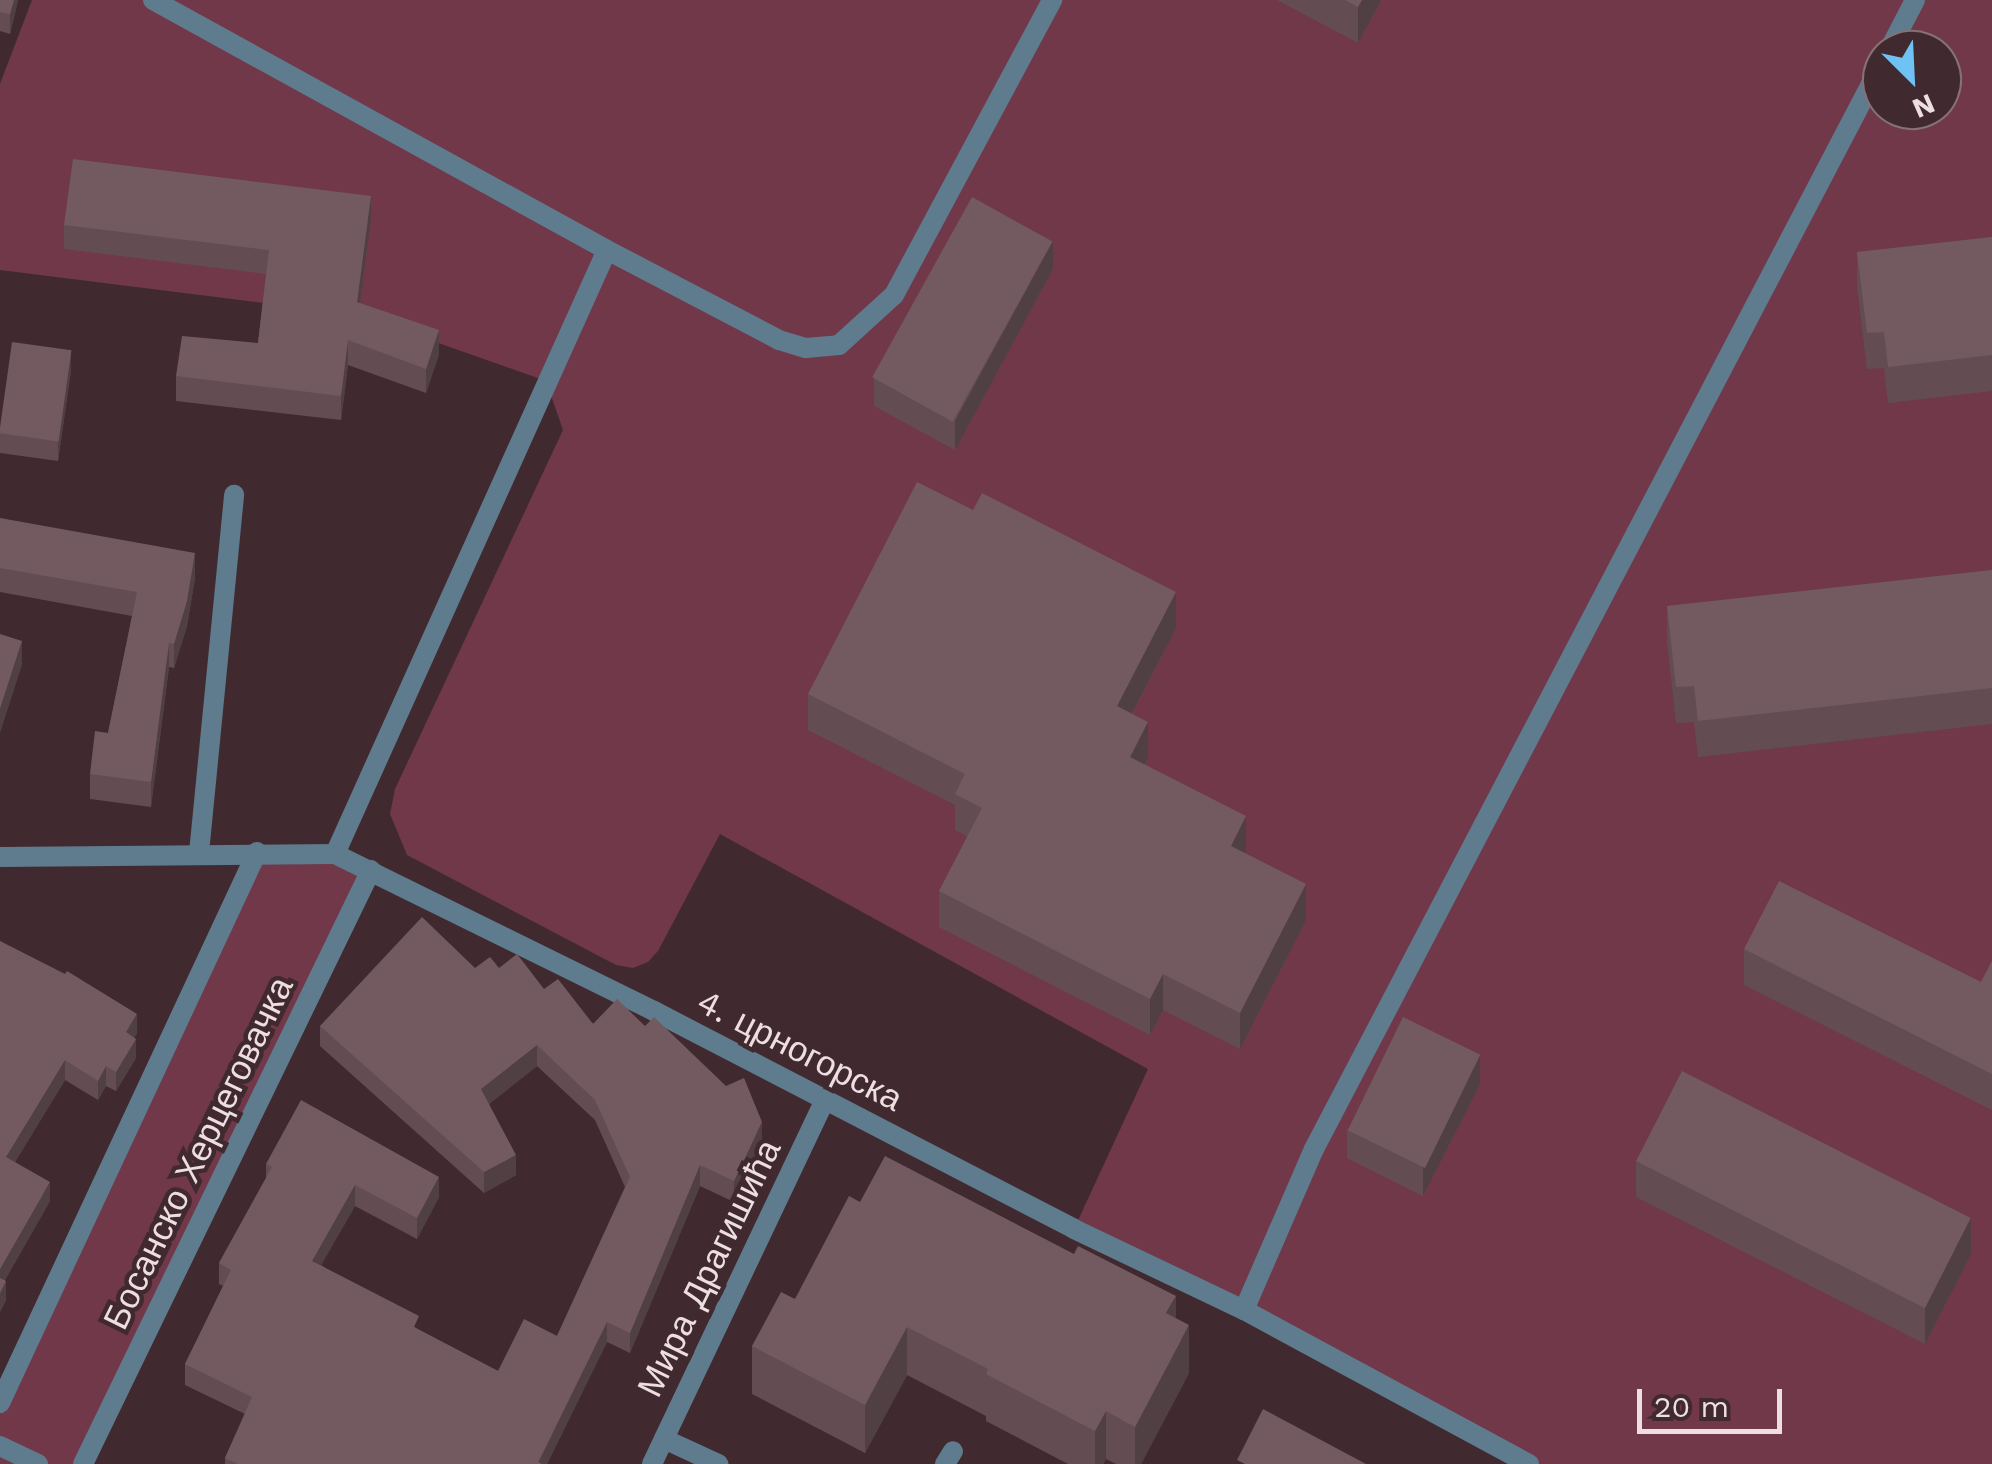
<!DOCTYPE html>
<meta charset="utf-8">
<style>
body{margin:0}
#map{position:relative;width:1992px;height:1464px;overflow:hidden;background:#402a2f;font-family:"Work Sans",sans-serif}
div>[style]{position:absolute}
[style*='--x']{left:calc(var(--x)*1px);top:calc(var(--y)*1px);width:calc(var(--w)*1px);rotate:calc(var(--a)*1deg)}
.green>*{inset:0;background:#703849}
.lane>*{height:20px;margin:-10px;padding:0 10px;transform-origin:10px;border-radius:10px;background:#5f7b8e}
.street>*{height:20px;margin:-10px;padding:0 10px;transform-origin:10px;border-radius:10px;background:#5f7b8e}
.wall>*{inset:0;background:#634d53}
.shaded-wall>*{inset:0;background:#503f43}
.building>*{inset:0;background:#735a60;transform-origin:0 0}
span{translate:-50% -50%;white-space:nowrap;text-align:center;line-height:1.15;-webkit-text-stroke:9px #402a2f;paint-order:stroke}
.street-label{font-size:35px;color:#eddee2}
.north{position:absolute;left:1862px;top:30px;width:100px;height:100px;box-sizing:border-box;background:#402a2f;border:2px solid #857277;border-radius:50%;rotate:156deg;font-size:28px;font-weight:700;line-height:40px;text-align:center;color:#eddee2}
.north::after{content:'';display:block;margin:auto;width:35px;height:45px;background:#6fc2f4;clip-path:polygon(50% 0,100% 100%,50% 72%,0 100%)}
.scale{position:absolute;left:1637px;top:1389px;width:145px;height:45px;box-sizing:border-box;border:5px solid #eddee2;border-top:0;padding-left:12px;font-size:30px;line-height:35px;white-space:nowrap;color:#eddee2;-webkit-text-stroke:8px #402a2f;paint-order:stroke}
</style>
<div id="map">
<div class="green">
<i style="clip-path:polygon(evenodd,32px 0,1992px 0,1992px 1464px,1529px 1464px,1074px 1229px,1148px 1069px,720px 834px,658px 951px,648px 962px,633px 968px,616px 965px,407px 855px,390px 814px,395px 789px,563px 430px,546px 381px,359px 315px,0 270px,0 84px,32px 0,1882px 50px,1942px 50px,1942px 110px,1882px 110px,1882px 50px)"></i>
<i style="clip-path:polygon(257px 852px,371px 870px,83px 1464px,0 1464px,0 1403px)"></i>
</div>
<div class="lane">
<i style="--x:153;--y:0;--w:518;--a:28.84"></i>
<i style="--x:1889;--y:50;--w:56;--a:-62.5"></i>
<i style="--x:199;--y:853;--w:360;--a:-84.4"></i>
<i style="--x:335;--y:854;--w:662;--a:-65.76"></i>
<i style="--x:607;--y:250;--w:194;--a:27.6"></i>
<i style="--x:779;--y:340;--w:28;--a:17"></i>
<i style="--x:806;--y:348;--w:33;--a:-5"></i>
<i style="--x:839;--y:345;--w:74;--a:-42.3"></i>
<i style="--x:894;--y:295;--w:335;--a:-61.8"></i>
<i style="--x:1244;--y:1310;--w:176;--a:-66.5"></i>
<i style="--x:1314;--y:1149;--w:1226;--a:-62.39"></i>
<i style="--x:664;--y:1439;--w:60;--a:24.8"></i>
<i style="--x:945;--y:1464;--w:15;--a:-58"></i>
</div>
<div class="street">
<i style="--x:0;--y:857;--w:335;--a:-0.5"></i>
<i style="--x:335;--y:854;--w:356;--a:26.2"></i>
<i style="--x:654;--y:1011;--w:473;--a:27.4"></i>
<i style="--x:1074;--y:1229;--w:188;--a:25.5"></i>
<i style="--x:1244;--y:1310;--w:324;--a:28.4"></i>
<i style="--x:0;--y:1403;--w:608;--a:-64.99"></i>
<i style="--x:0;--y:1446;--w:42;--a:25.3"></i>
<i style="--x:83;--y:1464;--w:660;--a:-64.13"></i>
<i style="--x:652;--y:1464;--w:403;--a:-64.6"></i>
</div>
<div class="wall">
<i style="clip-path:polygon(0 0,18px 0,10px 34px,0 31px)"></i>
<i style="clip-path:polygon(1277px 0,1381px 0,1358px 43px)"></i>
<i style="clip-path:polygon(371px 220px,360px 303px,439px 354px,426px 393px,348px 365px,341px 420px,176px 401px,176px 376px,258px 343px,266px 274px,64px 249px,64px 225px)"></i>
<i style="clip-path:polygon(1992px 237px,1992px 391px,1888px 403px,1884px 368px,1867px 369px,1857px 287px,1857px 252px)"></i>
<i style="clip-path:polygon(1053px 269px,955px 450px,874px 406px,874px 378px)"></i>
<i style="clip-path:polygon(71px 370px,58px 461px,0 453px,0 431px)"></i>
<i style="clip-path:polygon(0 518px,195px 578px,187px 626px,174px 668px,169px 667px,151px 807px,90px 799px,90px 774px,108px 733px,132px 616px,0 592px)"></i>
<i style="clip-path:polygon(1992px 570px,1992px 724px,1698px 757px,1694px 722px,1676px 723px,1667px 642px,1667px 606px)"></i>
<i style="clip-path:polygon(1176px 628px,1132px 714px,1148px 758px,1145px 765px,1246px 852px,1245px 854px,1306px 920px,1240px 1049px,1163px 1010px,1150px 1035px,939px 927px,939px 891px,968px 837px,955px 830px,955px 805px,808px 730px,808px 694px)"></i>
<i style="clip-path:polygon(0 941px,137px 1033px,134px 1038px,136px 1058px,116px 1091px,106px 1086px,98px 1100px,65px 1080px,15px 1162px,50px 1201px,5px 1280px,6px 1300px,0 1312px)"></i>
<i style="clip-path:polygon(1744px 949px,1981px 982px,1992px 961px,1992px 1110px,1744px 985px)"></i>
<i style="clip-path:polygon(475px 968px,499px 968px,544px 989px,762px 1142px,734px 1202px,700px 1186px,630px 1353px,607px 1342px,547px 1464px,225px 1464px,225px 1458px,245px 1414px,185px 1385px,185px 1364px,223px 1286px,219px 1284px,219px 1263px,266px 1178px,266px 1164px,439px 1197px,417px 1239px,355px 1206px,321px 1265px,419px 1330px,498px 1371px,557px 1336px,625px 1187px,595px 1120px,537px 1066px,489px 1104px,516px 1175px,484px 1193px,320px 1046px,320px 1026px)"></i>
<i style="clip-path:polygon(1480px 1084px,1423px 1196px,1347px 1158px,1347px 1130px)"></i>
<i style="clip-path:polygon(1636px 1161px,1971px 1254px,1925px 1344px,1636px 1197px)"></i>
<i style="clip-path:polygon(860px 1202px,1176px 1318px,1189px 1373px,1141px 1464px,1116px 1464px,1106px 1459px,1103px 1464px,1068px 1464px,986px 1421px,986px 1416px,907px 1375px,865px 1453px,752px 1394px,752px 1346px,795px 1299px)"></i>
</div>
<div class="shaded-wall">
<i style="clip-path:polygon(14px 0,18px 0,10px 34px,10px 14px)"></i>
<i style="clip-path:polygon(1362px 0,1381px 0,1358px 43px,1358px 7px)"></i>
<i style="clip-path:polygon(371px 196px,371px 220px,357px 326px,357px 302px)"></i>
<i style="clip-path:polygon(1053px 241px,1053px 269px,955px 450px,955px 421px)"></i>
<i style="clip-path:polygon(439px 330px,439px 354px,426px 393px,426px 369px)"></i>
<i style="clip-path:polygon(348px 340px,348px 365px,341px 420px,341px 396px)"></i>
<i style="clip-path:polygon(71px 350px,71px 370px,58px 461px,58px 441px)"></i>
<i style="clip-path:polygon(195px 553px,195px 578px,187px 626px,174px 668px,174px 644px)"></i>
<i style="clip-path:polygon(1176px 592px,1176px 628px,1117px 742px,1117px 706px)"></i>
<i style="clip-path:polygon(22px 641px,22px 665px,0 733px,0 709px)"></i>
<i style="clip-path:polygon(169px 643px,169px 667px,151px 807px,151px 782px)"></i>
<i style="clip-path:polygon(1148px 722px,1148px 758px,1130px 793px,1130px 757px)"></i>
<i style="clip-path:polygon(1246px 816px,1246px 852px,1231px 882px,1231px 846px)"></i>
<i style="clip-path:polygon(1306px 884px,1306px 920px,1240px 1049px,1240px 1013px)"></i>
<i style="clip-path:polygon(1163px 974px,1163px 1010px,1150px 1035px,1150px 999px)"></i>
<i style="clip-path:polygon(137px 1014px,137px 1033px,126px 1051px,126px 1032px)"></i>
<i style="clip-path:polygon(136px 1039px,136px 1058px,116px 1091px,116px 1072px)"></i>
<i style="clip-path:polygon(537px 1045px,537px 1066px,481px 1110px,481px 1089px)"></i>
<i style="clip-path:polygon(1480px 1055px,1480px 1084px,1423px 1196px,1423px 1167px)"></i>
<i style="clip-path:polygon(65px 1060px,65px 1080px,6px 1176px,6px 1157px)"></i>
<i style="clip-path:polygon(106px 1066px,106px 1086px,98px 1100px,98px 1081px)"></i>
<i style="clip-path:polygon(762px 1122px,762px 1142px,734px 1202px,734px 1181px)"></i>
<i style="clip-path:polygon(516px 1155px,516px 1175px,484px 1193px,484px 1172px)"></i>
<i style="clip-path:polygon(700px 1165px,700px 1186px,630px 1353px,630px 1333px)"></i>
<i style="clip-path:polygon(439px 1177px,439px 1197px,417px 1239px,417px 1218px)"></i>
<i style="clip-path:polygon(50px 1182px,50px 1201px,0 1288px,0 1269px)"></i>
<i style="clip-path:polygon(355px 1185px,355px 1206px,312px 1281px,312px 1261px)"></i>
<i style="clip-path:polygon(1971px 1218px,1971px 1254px,1925px 1344px,1925px 1308px)"></i>
<i style="clip-path:polygon(6px 1281px,6px 1300px,0 1312px,0 1293px)"></i>
<i style="clip-path:polygon(1176px 1296px,1176px 1344px,1166px 1313px)"></i>
<i style="clip-path:polygon(607px 1322px,607px 1342px,547px 1464px,538px 1464px)"></i>
<i style="clip-path:polygon(1189px 1325px,1189px 1373px,1141px 1464px,1135px 1464px,1135px 1427px)"></i>
<i style="clip-path:polygon(907px 1327px,907px 1375px,865px 1453px,865px 1405px)"></i>
<i style="clip-path:polygon(1106px 1411px,1106px 1459px,1103px 1464px,1095px 1464px,1095px 1431px)"></i>
</div>
<div class="building">
<i style="clip-path:polygon(0 0,14px 0,10px 14px,0 12px)"></i>
<i style="clip-path:polygon(1345px 0,1362px 0,1358px 7px)"></i>
<i style="clip-path:polygon(73px 159px,371px 196px,357px 302px,439px 330px,426px 369px,348px 340px,341px 396px,176px 376px,182px 336px,258px 343px,269px 250px,64px 225px)"></i>
<i style="left:972px;top:197px;width:92px;height:206px;rotate:29deg"></i>
<i style="clip-path:polygon(1992px 237px,1992px 355px,1888px 367px,1884px 332px,1867px 333px,1857px 252px)"></i>
<i style="left:12px;top:342px;width:60px;height:92px;rotate:8deg"></i>
<i style="clip-path:polygon(917px 482px,973px 510px,982px 493px,1176px 592px,1117px 706px,1148px 722px,1130px 757px,1246px 816px,1231px 846px,1306px 884px,1240px 1013px,1163px 974px,1150px 999px,939px 891px,982px 808px,955px 794px,965px 774px,808px 694px)"></i>
<i style="clip-path:polygon(0 518px,195px 553px,187px 601px,174px 644px,169px 643px,151px 782px,90px 774px,95px 731px,108px 733px,137px 592px,0 568px)"></i>
<i style="clip-path:polygon(1992px 570px,1992px 688px,1698px 721px,1694px 686px,1676px 687px,1667px 606px)"></i>
<i style="clip-path:polygon(0 634px,22px 641px,0 709px)"></i>
<i style="clip-path:polygon(1779px 881px,1981px 982px,1992px 961px,1992px 1074px,1744px 949px)"></i>
<i style="clip-path:polygon(422px 917px,475px 968px,490px 957px,499px 968px,517px 954px,544px 989px,558px 979px,593px 1024px,617px 999px,645px 1026px,654px 1017px,726px 1086px,744px 1078px,762px 1122px,734px 1181px,700px 1165px,630px 1333px,607px 1322px,538px 1462px,542px 1464px,238px 1464px,225px 1458px,252px 1397px,185px 1364px,231px 1270px,219px 1263px,272px 1167px,266px 1164px,301px 1100px,439px 1177px,417px 1218px,355px 1185px,312px 1261px,419px 1316px,414px 1327px,498px 1371px,524px 1319px,557px 1336px,630px 1177px,595px 1100px,537px 1045px,481px 1089px,516px 1155px,484px 1172px,320px 1026px)"></i>
<i style="clip-path:polygon(0 941px,65px 974px,67px 971px,137px 1014px,126px 1032px,136px 1039px,116px 1072px,106px 1066px,98px 1081px,65px 1060px,6px 1157px,50px 1182px,0 1269px)"></i>
<i style="left:1403px;top:1017px;width:86px;height:126px;rotate:26deg"></i>
<i style="left:1682px;top:1071px;width:324px;height:101px;rotate:27deg"></i>
<i style="clip-path:polygon(885px 1156px,1074px 1254px,1078px 1246px,1176px 1296px,1166px 1313px,1189px 1325px,1135px 1427px,1106px 1411px,1095px 1431px,986px 1374px,988px 1369px,907px 1327px,865px 1405px,752px 1346px,781px 1292px,795px 1299px,849px 1196px,860px 1202px)"></i>
<i style="clip-path:polygon(0 1278px,6px 1281px,0 1293px)"></i>
<i style="clip-path:polygon(1263px 1409px,1366px 1464px,1245px 1464px,1237px 1460px)"></i>
</div>
<div class="street-label">
<span style="left:800px;top:1050px;rotate:27deg">4. црногорска</span>
<span style="left:198px;top:1153px;rotate:-64deg">Босанско Херцеговачка</span>
<span style="left:709px;top:1268px;rotate:-64deg">Мира Драгишића</span>
</div>
<div class="north">N</div>
<div class="scale">20 m</div>
</div>
